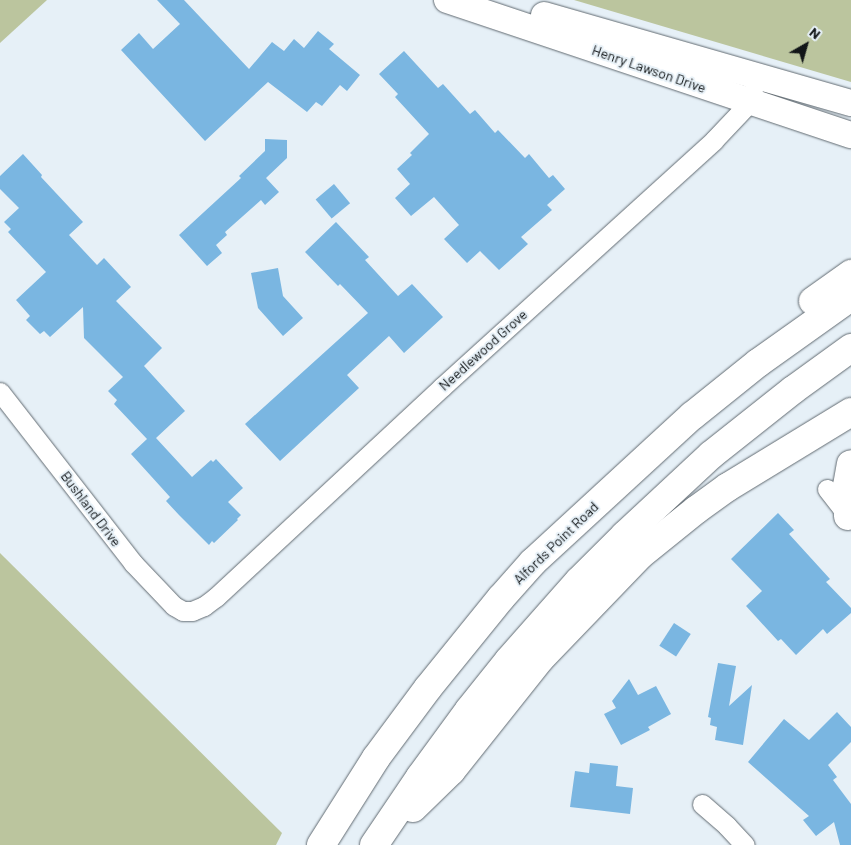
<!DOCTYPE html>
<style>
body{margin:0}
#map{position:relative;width:851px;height:845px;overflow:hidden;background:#e6f0f7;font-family:Barlow,sans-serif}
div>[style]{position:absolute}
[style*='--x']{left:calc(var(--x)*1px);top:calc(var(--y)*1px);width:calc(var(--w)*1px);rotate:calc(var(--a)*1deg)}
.green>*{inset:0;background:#bbc59e}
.building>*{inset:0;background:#7ab6e1;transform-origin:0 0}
.roads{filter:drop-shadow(0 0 1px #616a71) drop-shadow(0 0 1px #616a71)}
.street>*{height:19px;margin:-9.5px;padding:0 9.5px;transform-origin:9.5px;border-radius:9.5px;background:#fff}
.secondary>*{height:26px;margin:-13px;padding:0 13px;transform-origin:13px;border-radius:13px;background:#fff}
.highway>*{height:28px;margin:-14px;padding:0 14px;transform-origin:14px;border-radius:14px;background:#fff}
span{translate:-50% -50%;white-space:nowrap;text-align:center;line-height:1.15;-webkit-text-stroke:4px #e6f0f7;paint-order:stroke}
.street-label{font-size:14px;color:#121618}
.north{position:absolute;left:781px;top:20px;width:50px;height:50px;-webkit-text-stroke:4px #e6f0f7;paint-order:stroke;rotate:38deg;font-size:14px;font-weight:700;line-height:20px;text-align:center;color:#121618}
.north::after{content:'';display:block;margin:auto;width:18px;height:22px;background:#121618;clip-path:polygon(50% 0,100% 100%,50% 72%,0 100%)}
</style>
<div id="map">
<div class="green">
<i style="clip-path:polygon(0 0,47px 0,0 43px)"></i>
<i style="clip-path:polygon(574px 0,851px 0,851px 82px)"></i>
<i style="clip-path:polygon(0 553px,282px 833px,276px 845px,0 845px)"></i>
</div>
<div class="building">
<i style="clip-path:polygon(157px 0,184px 0,249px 69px,272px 42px,284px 51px,294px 39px,304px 48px,318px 31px,334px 44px,329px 49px,360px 75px,347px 91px,340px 85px,322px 106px,316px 102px,307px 112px,268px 82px,205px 141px,121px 50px,139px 33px,153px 49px,180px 24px)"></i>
<i style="clip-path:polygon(404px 51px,438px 88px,443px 84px,470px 114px,475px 110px,495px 133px,498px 130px,525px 158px,529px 154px,549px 178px,553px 175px,565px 189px,547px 205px,552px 210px,521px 237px,528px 244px,499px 270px,480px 251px,467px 263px,444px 239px,459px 225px,434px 197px,411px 216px,395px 198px,410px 184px,397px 169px,412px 155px,410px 153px,429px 134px,395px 97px,398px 94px,379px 74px)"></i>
<i style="clip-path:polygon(265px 139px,287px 140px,287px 158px,266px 178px,279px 192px,265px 205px,261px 200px,225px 232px,227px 235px,216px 245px,222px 253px,207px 266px,179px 235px,241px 178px,239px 176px,265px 151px)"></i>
<i style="clip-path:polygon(23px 154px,42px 175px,41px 177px,83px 222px,69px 235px,97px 265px,104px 258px,131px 287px,116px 301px,162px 348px,144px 366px,185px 411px,156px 438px,192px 477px,211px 460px,213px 462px,216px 459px,243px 488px,228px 502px,241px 515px,237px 519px,238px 520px,214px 543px,212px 541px,209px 545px,179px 515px,166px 501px,170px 497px,131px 454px,147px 439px,114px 404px,117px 400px,108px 391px,123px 377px,84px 338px,83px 307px,50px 337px,44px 331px,40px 334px,26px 320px,30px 316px,16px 300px,46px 272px,8px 232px,11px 229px,4px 222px,19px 208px,0 189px,0 176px)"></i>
<i style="left:334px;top:184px;width:25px;height:24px;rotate:50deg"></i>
<i style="clip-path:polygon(336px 222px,369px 257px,365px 260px,398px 296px,412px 284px,443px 317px,404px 353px,389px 336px,347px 375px,359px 388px,280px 461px,245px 424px,368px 313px,340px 284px,338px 286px,305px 252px)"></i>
<i style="clip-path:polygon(278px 268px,283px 296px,303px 318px,283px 336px,258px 308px,251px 273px)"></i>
<i style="clip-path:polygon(778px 513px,794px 530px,789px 534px,830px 579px,826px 582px,851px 608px,851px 613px,827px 634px,823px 629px,796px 655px,781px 639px,778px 641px,746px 606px,762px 591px,731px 559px)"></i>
<i style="left:674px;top:623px;width:20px;height:27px;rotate:33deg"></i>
<i style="clip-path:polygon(718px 663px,736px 666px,729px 706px,752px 685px,743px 745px,715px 740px,717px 727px,710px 725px,711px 718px,708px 717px)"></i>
<i style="clip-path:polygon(629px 679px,638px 695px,656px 686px,671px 714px,648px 727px,650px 730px,621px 745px,604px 714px,616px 708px,612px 701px)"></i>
<i style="clip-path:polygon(837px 712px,851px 727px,851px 742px,828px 765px,837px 777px,833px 780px,851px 804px,851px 845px,840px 845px,834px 822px,816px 836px,803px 820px,809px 816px,748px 762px,784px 719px,809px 740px)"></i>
<i style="clip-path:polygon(590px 763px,618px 766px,616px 786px,633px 788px,630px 814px,570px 807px,575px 771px,589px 773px)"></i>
</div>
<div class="roads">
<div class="street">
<i style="--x:0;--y:392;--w:217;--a:52.1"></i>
<i style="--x:133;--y:563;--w:59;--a:46.4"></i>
<i style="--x:174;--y:606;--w:10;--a:29"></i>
<i style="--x:183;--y:611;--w:9;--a:0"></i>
<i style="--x:192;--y:611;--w:13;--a:-23"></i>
<i style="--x:204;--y:606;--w:15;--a:-37"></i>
<i style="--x:216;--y:597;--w:309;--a:-42.9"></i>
<i style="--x:442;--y:387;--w:367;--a:-42.2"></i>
<i style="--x:714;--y:140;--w:51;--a:-46.6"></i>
<i style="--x:749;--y:103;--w:13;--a:-72"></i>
<i style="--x:827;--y:489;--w:36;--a:52"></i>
<i style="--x:702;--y:804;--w:33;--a:41"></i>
<i style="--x:727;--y:826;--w:26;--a:47"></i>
</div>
<div class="secondary">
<i style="--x:447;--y:0;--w:426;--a:18.5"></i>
<i style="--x:544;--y:15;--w:319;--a:16"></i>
</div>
<div class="highway">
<i style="--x:813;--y:301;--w:47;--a:-35.4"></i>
<i style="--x:848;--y:516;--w:30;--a:-92"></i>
<i style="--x:847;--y:486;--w:22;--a:-80"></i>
<i style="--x:413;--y:808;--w:53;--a:-44.2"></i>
<i style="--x:451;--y:771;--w:143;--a:-51.5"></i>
<i style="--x:540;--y:659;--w:144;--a:-46.1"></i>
<i style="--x:640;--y:555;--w:72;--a:-38.8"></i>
<i style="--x:696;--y:510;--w:39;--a:-36"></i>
<i style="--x:728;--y:487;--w:144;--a:-31.4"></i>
<i style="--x:321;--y:845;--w:103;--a:-57.7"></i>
<i style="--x:376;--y:758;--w:87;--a:-53.4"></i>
<i style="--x:428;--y:688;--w:116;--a:-51"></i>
<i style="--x:501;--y:598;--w:48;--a:-48.4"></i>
<i style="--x:533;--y:562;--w:216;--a:-42.6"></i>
<i style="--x:692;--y:416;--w:85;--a:-38.8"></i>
<i style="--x:758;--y:363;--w:114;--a:-35.4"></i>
<i style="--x:374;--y:845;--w:82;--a:-55.9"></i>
<i style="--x:420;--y:777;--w:83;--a:-53.8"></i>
<i style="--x:469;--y:710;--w:64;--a:-51.3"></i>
<i style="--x:509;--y:660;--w:106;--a:-48.5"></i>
<i style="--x:579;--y:581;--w:65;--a:-45"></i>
<i style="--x:625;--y:535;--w:117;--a:-42.9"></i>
<i style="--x:711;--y:455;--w:105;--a:-38.4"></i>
<i style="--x:793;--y:390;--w:72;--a:-35.9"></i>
</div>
</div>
<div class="street-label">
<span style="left:649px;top:69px;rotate:19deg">Henry Lawson Drive</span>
<span style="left:483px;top:350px;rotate:-42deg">Needlewood Grove</span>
<span style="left:91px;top:509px;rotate:53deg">Bushland Drive</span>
<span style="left:556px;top:543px;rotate:-44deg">Alfords Point Road</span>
</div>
<div class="north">N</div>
</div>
